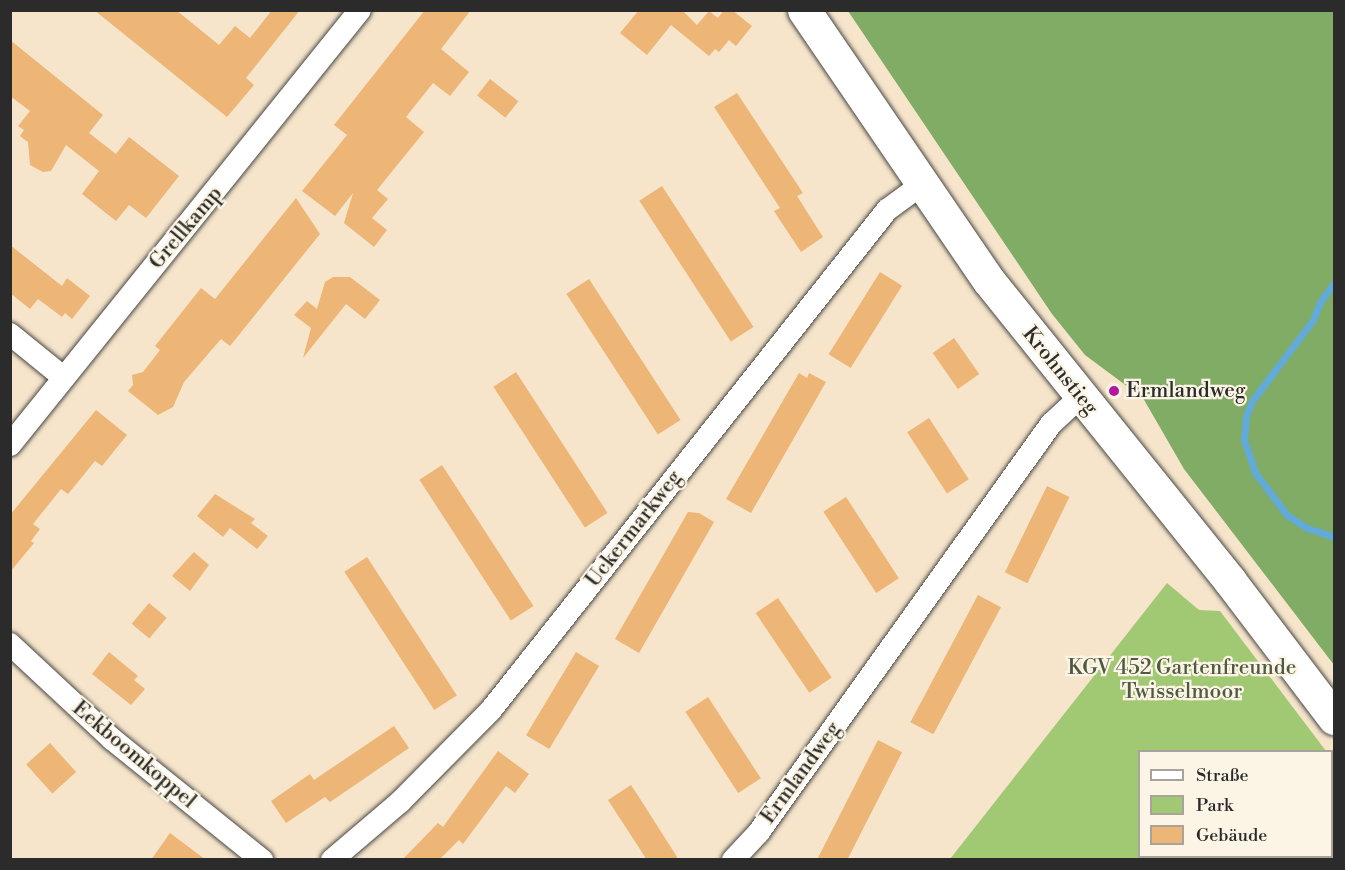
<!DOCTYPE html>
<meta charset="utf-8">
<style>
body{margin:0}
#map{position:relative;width:1345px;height:870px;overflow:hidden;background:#f6e5cb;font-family:"Libre Bodoni",serif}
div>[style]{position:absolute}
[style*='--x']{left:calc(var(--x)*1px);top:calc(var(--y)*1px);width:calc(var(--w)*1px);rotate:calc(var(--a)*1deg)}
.green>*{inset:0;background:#a1c873}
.forest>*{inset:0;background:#80ac65}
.stream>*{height:7px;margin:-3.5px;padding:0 3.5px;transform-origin:3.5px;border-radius:3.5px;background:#62aad9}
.building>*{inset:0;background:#edb576;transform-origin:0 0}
.roads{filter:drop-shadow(0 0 2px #494743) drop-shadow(0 0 2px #494743)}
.street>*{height:22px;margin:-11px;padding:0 11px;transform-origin:11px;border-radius:11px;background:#fff}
.primary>*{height:33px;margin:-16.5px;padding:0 16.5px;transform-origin:16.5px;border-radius:16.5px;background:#fff}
.dots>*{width:16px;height:16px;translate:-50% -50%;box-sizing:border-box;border:3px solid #fcf5e5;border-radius:50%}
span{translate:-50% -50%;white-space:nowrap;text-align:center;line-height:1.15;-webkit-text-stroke:4.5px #fcf5e5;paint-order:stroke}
.street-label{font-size:21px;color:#2b2b2b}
.poi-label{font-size:21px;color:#2b2b2b}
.left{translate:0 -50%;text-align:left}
.park-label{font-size:21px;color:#4e5a41}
.frame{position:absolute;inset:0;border:12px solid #2b2b2b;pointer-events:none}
.legend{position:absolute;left:1138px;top:750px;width:195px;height:108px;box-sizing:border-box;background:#fcf5e5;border:2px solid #a8a49b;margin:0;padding:8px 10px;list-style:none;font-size:18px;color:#2b2b2b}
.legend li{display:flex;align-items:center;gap:12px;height:30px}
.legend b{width:30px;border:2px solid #a8a49b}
</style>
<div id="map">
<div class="green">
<i style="clip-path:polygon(1167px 583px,1199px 610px,1220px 611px,1326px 751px,1140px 752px,1140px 856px,1332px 856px,1332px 758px,1334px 859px,950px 859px)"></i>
</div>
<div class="forest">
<i style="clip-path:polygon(848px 11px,1334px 11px,1334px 665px,1184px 469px,1143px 398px,1085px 355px,1052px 314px)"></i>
</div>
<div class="stream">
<i style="--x:1334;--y:283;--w:24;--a:126"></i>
<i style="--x:1320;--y:302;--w:19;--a:111"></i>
<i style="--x:1313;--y:320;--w:101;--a:127"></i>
<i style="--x:1252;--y:401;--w:16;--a:112"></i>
<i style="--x:1246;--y:416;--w:24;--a:95"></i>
<i style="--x:1244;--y:440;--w:36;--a:71"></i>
<i style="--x:1256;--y:474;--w:51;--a:52.9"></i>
<i style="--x:1287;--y:515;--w:24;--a:33"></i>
<i style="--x:1307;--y:528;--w:28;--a:18"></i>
</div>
<div class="building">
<i style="clip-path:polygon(94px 10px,176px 10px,219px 45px,235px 26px,250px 38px,272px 10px,300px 10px,246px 78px,254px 85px,227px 117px)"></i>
<i style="clip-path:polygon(425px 10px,471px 10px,441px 49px,469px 72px,450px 96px,433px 83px,406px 117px,424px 132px,377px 190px,388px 199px,372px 218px,387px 230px,374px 247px,344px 223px,353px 193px,335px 216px,302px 191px,347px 135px,334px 125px)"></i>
<i style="clip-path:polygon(639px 10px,682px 10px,697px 25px,709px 11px,718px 18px,724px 10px,732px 10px,752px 26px,736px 46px,729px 40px,719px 52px,715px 49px,709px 56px,671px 25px,647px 55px,620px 33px)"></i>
<i style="clip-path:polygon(10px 40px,103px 115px,89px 133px,116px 154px,129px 137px,179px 176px,146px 218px,129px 205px,116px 221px,82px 194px,99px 171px,66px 145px,51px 171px,43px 172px,30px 165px,28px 142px,20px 136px,24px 130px,18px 126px,30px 111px,10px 96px)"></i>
<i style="left:490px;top:79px;width:36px;height:21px;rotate:38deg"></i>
<i style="clip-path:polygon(737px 93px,803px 193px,797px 196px,823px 237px,801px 252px,774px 211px,780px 208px,714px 107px)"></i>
<i style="left:662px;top:186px;width:168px;height:27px;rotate:57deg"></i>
<i style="clip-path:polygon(296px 198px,320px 234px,230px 346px,221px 339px,184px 382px,173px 407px,158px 415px,128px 391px,133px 385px,132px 375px,143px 372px,160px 350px,155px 346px,201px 288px,215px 299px)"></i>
<i style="clip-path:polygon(10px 245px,62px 286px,67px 278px,90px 296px,72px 319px,65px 313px,62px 317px,38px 299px,30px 309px,10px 293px)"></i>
<i style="left:880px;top:272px;width:26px;height:97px;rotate:32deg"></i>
<i style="clip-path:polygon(333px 277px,350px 277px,380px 300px,365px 319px,346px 304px,303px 358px,311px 328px,294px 315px,307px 301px,317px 309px,325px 282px)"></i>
<i style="left:589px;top:279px;width:168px;height:27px;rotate:57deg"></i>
<i style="left:954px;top:338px;width:44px;height:26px;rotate:55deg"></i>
<i style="left:516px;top:372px;width:168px;height:27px;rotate:57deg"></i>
<i style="clip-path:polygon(799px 373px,807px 378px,809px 373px,826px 382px,751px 513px,726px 499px)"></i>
<i style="clip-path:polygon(96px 410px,127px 435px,102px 466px,95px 461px,68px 494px,61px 489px,33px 524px,40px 529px,31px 541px,34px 543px,10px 572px,10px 515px)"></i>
<i style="left:929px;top:418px;width:73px;height:26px;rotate:57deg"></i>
<i style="left:442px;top:465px;width:168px;height:27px;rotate:57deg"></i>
<i style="left:1047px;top:486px;width:25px;height:96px;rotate:26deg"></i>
<i style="clip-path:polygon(215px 494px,255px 519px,251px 523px,268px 536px,257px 549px,230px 528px,223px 537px,197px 516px)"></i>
<i style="left:846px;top:497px;width:97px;height:27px;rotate:57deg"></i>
<i style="clip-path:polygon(688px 512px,699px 513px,714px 522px,639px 653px,615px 639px)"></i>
<i style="clip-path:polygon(194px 552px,209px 565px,190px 591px,172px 576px)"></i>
<i style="left:367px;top:557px;width:165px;height:27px;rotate:57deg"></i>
<i style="left:978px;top:595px;width:26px;height:144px;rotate:28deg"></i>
<i style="left:778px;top:598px;width:96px;height:27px;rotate:56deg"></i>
<i style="left:149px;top:603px;width:23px;height:27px;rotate:40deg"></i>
<i style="clip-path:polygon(109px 652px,138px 676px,134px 680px,145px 689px,131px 705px,92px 674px)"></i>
<i style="left:576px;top:652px;width:27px;height:97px;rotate:31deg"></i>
<i style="left:708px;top:697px;width:97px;height:27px;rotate:57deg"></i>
<i style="clip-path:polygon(394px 726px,409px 748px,330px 802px,325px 797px,286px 823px,271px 801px,310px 774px,314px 780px)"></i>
<i style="left:878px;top:740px;width:27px;height:134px;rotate:27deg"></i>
<i style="left:50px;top:743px;width:39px;height:32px;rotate:48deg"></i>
<i style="clip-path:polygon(498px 751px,529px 774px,515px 793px,506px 786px,463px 844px,459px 840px,439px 860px,402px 860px,438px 823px,443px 827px)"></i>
<i style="clip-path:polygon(631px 785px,644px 805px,679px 860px,647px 860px,608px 800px)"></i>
<i style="clip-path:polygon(170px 833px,206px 860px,151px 860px)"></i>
</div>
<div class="roads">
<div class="street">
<i style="--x:10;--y:334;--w:68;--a:39.1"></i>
<i style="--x:10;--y:445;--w:558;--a:-51.18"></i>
<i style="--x:10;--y:644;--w:139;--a:43"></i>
<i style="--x:112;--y:739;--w:193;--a:38.9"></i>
<i style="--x:332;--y:860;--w:89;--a:-40.5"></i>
<i style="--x:400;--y:802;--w:129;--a:-45.3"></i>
<i style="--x:491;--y:710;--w:638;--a:-51.62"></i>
<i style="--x:887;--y:210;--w:42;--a:-36.3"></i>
<i style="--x:733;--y:860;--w:38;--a:-47"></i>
<i style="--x:759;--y:832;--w:502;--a:-54.41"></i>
<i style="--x:1051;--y:424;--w:40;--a:-43"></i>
</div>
<div class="primary">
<i style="--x:804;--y:10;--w:328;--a:55.7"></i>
<i style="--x:989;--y:281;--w:385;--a:51.2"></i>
<i style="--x:1230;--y:581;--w:172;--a:52.8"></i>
</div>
</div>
<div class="dots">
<i style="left:1114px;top:391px;background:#b5179e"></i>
</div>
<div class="street-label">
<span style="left:186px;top:228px;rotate:-50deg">Grellkamp</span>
<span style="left:1060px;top:371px;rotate:51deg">Krohnstieg</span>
<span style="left:634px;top:529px;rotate:-52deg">Uckermarkweg</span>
<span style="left:134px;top:755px;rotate:40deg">Eekboomkoppel</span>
<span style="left:801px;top:773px;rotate:-54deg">Ermlandweg</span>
</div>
<div class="poi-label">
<span class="left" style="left:1126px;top:391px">Ermlandweg</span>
</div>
<div class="park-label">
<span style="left:1182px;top:680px">KGV 452 Gartenfreunde<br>Twisselmoor</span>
</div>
<div class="frame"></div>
<ul class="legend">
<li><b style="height:8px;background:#fff"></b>Straße</li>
<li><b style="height:16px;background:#a1c873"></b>Park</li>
<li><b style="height:16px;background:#edb576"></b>Gebäude</li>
</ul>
</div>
